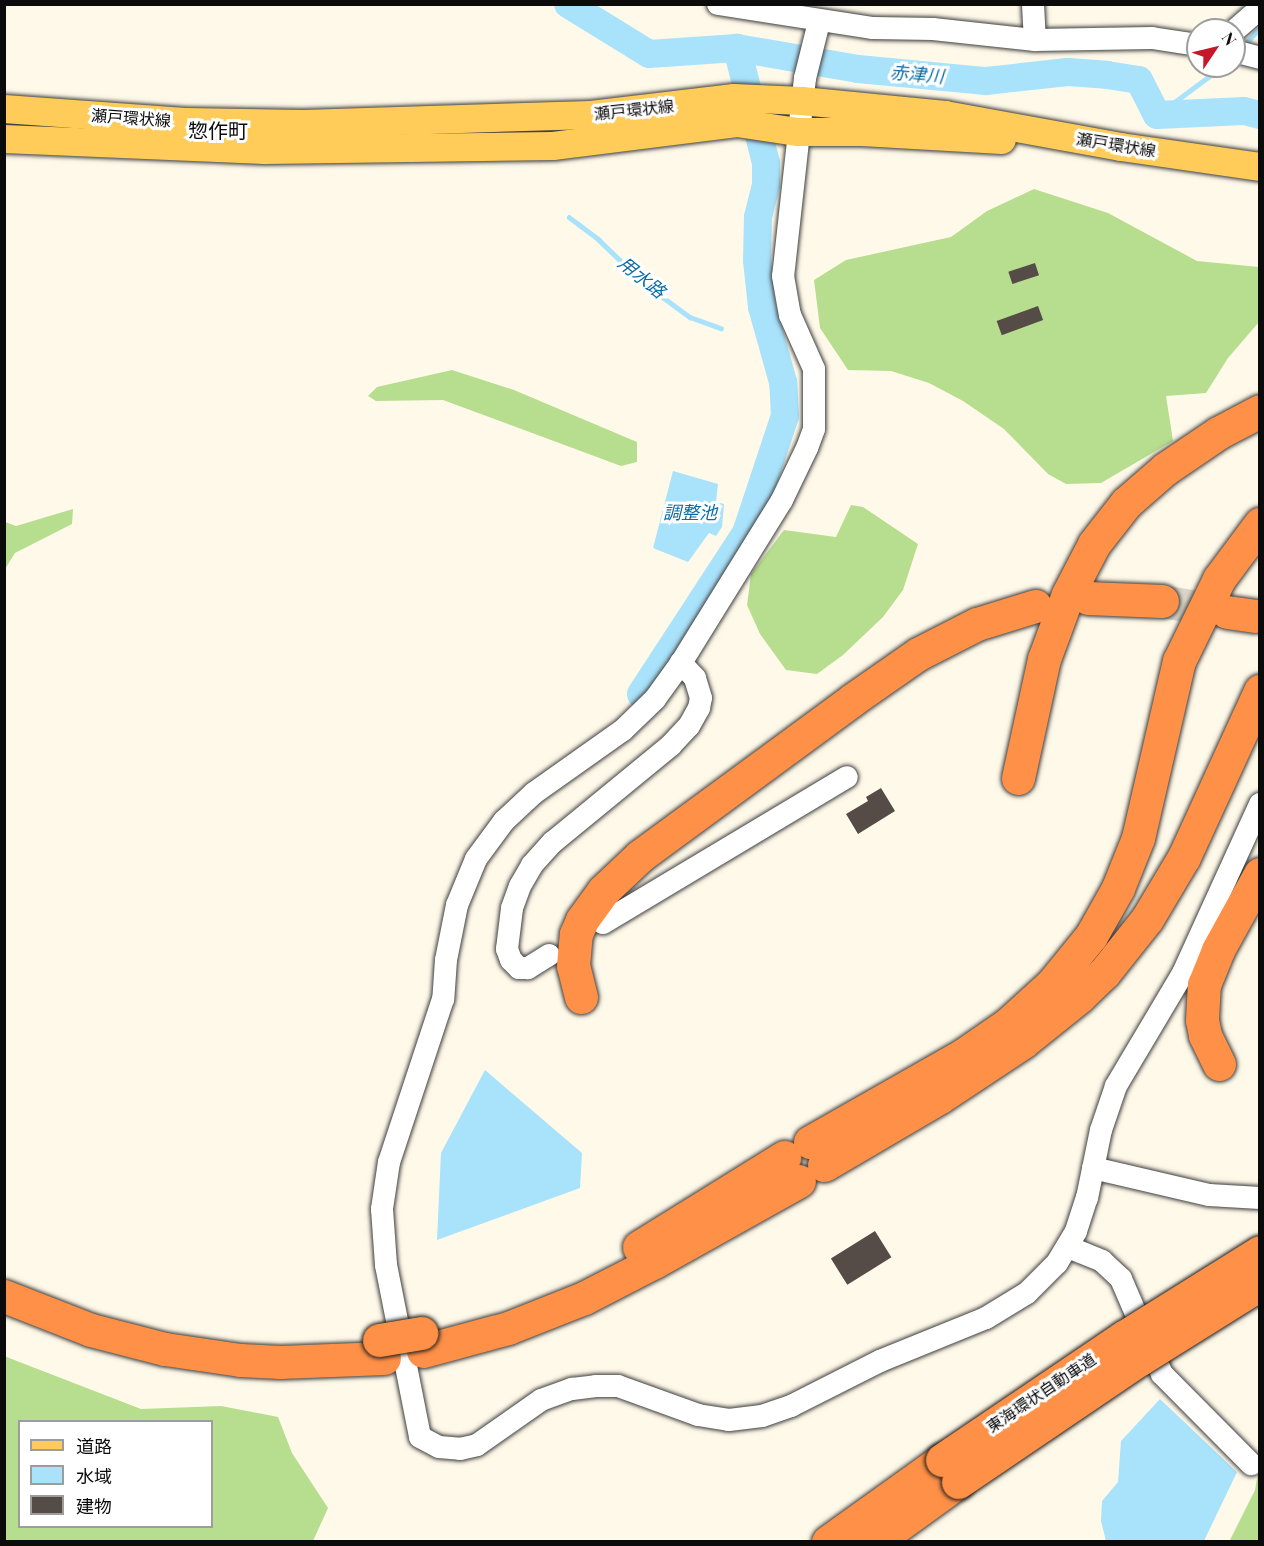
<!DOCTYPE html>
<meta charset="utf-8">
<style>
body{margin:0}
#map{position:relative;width:1264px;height:1546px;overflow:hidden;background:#fff9e9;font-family:"Playfair Display","Noto Sans JP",serif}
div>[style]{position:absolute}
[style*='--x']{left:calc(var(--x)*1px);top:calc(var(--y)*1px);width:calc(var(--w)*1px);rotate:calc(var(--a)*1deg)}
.forest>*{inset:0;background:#b7de8e}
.water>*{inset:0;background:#a9e2fb}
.stream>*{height:4.5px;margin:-2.25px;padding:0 2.25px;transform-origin:2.25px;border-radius:2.25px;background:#a9e2fb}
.river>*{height:28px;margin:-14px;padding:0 14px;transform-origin:14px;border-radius:14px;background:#a9e2fb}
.building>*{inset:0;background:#554b47;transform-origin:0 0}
.highway-tunnel>*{height:33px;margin-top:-16.5px;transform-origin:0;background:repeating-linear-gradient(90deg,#dad5c8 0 33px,transparent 0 49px)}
.roads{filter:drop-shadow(0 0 2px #3e3e3e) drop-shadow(0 0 2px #3e3e3e)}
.minor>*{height:22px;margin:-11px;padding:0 11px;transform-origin:11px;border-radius:11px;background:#fff}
.major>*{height:28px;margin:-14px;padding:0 14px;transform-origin:14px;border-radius:14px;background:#ffcc59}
.highway>*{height:33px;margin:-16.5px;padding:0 16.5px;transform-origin:16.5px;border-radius:16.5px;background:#ff9047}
.bridges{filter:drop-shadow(0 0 2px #1c1c1c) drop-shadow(0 0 2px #1c1c1c)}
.highway-bridge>*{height:33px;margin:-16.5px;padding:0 16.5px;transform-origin:16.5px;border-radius:16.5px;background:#ff9047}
span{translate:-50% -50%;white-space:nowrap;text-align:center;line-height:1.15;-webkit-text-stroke:6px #fff;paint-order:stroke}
.street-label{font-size:16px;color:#0b0b0b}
.water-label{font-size:18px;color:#0b6ca6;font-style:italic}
.quarter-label{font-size:20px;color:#0b0b0b}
.frame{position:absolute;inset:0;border:6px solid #0b0b0b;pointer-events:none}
.legend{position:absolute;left:18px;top:1420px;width:195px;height:108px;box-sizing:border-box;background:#fff;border:2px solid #9d9d9d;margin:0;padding:8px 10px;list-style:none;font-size:18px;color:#0b0b0b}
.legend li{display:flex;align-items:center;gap:12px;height:30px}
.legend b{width:30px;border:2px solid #9d9d9d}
.north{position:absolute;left:1186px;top:18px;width:60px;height:60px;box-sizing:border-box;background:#fff;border:2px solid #9d9d9d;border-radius:50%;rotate:55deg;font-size:16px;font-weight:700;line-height:24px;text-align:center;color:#0b0b0b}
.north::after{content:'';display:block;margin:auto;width:21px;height:27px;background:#c6182b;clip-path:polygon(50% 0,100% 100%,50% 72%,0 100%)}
</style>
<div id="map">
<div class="forest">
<i style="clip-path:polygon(1034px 189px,1108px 213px,1197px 261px,1259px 267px,1259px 322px,1228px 358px,1206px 393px,1166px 396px,1173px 441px,1101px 483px,1066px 484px,1048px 474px,1004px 429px,963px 401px,929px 383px,891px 371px,848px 370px,820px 328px,814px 280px,846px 260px,951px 237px,987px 211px)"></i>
<i style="clip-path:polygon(452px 370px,514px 390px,637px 442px,637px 462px,621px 466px,443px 400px,376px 401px,368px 396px,377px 387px)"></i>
<i style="clip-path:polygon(851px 505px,863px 507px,918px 544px,903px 590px,883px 617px,843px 655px,817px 674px,786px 670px,760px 634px,747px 605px,751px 574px,784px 530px,836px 537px)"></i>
<i style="clip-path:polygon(73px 509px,72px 524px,15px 553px,5px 569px,5px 522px,16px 526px)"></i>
<i style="clip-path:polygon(evenodd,4px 1356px,141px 1409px,221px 1406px,278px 1417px,292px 1453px,328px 1508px,313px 1541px,5px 1541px,4px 1356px,20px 1422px,212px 1422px,212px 1526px,20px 1526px,20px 1422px)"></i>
<i style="clip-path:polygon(1259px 1466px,1259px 1541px,1229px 1542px,1255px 1490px)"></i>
</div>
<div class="water">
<i style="clip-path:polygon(673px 471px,718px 484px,716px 502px,724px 504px,722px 527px,716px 536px,709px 533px,688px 562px,653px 548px)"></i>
<i style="clip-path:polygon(485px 1070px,582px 1153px,580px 1188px,437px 1240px,441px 1153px)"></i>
<i style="clip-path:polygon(1160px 1399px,1237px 1472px,1204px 1541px,1106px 1541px,1101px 1521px,1102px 1501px,1118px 1482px,1121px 1441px)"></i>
</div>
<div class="stream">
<i style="--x:1243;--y:46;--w:25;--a:-47"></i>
<i style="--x:1157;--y:115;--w:82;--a:-36.6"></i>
<i style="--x:569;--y:217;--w:38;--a:37"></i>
<i style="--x:599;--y:240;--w:64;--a:43.7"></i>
<i style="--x:645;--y:284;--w:56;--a:36.3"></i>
<i style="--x:690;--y:317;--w:33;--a:20"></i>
</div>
<div class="river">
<i style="--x:568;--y:4;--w:95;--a:31.7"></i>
<i style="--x:649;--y:54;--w:88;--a:-3.9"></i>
<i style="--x:737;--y:48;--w:123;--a:9.8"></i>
<i style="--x:858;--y:69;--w:129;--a:5.4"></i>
<i style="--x:986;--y:81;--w:82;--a:-6.3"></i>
<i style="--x:1068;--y:72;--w:39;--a:4"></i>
<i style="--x:1107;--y:75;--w:32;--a:9"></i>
<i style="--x:1139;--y:80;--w:39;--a:63"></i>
<i style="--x:1157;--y:115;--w:87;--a:-2.6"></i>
<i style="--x:1244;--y:111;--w:16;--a:14"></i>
<i style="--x:641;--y:694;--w:192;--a:-56.9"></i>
<i style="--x:746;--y:533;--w:123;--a:-71.6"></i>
<i style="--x:785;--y:416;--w:34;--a:-93"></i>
<i style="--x:783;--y:382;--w:78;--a:-105.6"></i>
<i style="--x:762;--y:307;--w:47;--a:-96.1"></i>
<i style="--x:757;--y:260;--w:43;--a:-88.7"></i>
<i style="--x:758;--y:217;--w:33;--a:-76"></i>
<i style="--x:766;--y:185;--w:22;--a:-90"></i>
<i style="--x:766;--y:163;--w:119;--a:-104.2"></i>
</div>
<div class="building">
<i style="left:1035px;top:263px;width:13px;height:28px;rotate:72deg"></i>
<i style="left:1038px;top:306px;width:15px;height:44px;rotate:70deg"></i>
<i style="clip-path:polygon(881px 788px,895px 811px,858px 834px,846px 814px,868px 801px,866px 797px)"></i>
<i style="left:875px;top:1231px;width:31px;height:52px;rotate:58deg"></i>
</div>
<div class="highway-tunnel">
<i style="--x:1162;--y:601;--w:66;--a:9.6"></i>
</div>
<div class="roads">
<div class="minor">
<i style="--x:718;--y:4;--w:157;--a:8.8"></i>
<i style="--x:873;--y:28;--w:60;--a:1"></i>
<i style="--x:933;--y:29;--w:103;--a:6.2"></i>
<i style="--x:1035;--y:40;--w:117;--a:-1"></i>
<i style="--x:1152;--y:38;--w:47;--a:8.7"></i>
<i style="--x:1033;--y:4;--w:36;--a:87"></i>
<i style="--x:819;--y:22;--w:58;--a:104"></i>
<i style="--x:805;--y:78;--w:199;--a:96.3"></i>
<i style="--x:783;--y:276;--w:40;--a:80"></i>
<i style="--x:790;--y:315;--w:59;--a:66"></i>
<i style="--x:814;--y:369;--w:60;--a:90"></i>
<i style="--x:814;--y:429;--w:20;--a:110"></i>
<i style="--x:807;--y:448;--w:58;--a:115.7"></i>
<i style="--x:782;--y:500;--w:192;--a:121.8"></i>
<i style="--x:681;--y:663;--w:44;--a:125.8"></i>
<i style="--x:655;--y:699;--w:45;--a:135.9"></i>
<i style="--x:623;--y:730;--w:109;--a:144.7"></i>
<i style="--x:534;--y:793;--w:41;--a:137"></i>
<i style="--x:504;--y:821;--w:47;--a:126.4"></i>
<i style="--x:476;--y:859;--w:50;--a:112.4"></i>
<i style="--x:457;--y:905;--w:56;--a:101.3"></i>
<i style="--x:446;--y:960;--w:39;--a:94"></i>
<i style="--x:443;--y:999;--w:172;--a:108.3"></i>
<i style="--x:389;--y:1162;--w:48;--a:98.5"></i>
<i style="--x:382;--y:1209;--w:56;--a:85.9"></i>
<i style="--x:386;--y:1265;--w:175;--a:78.8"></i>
<i style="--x:420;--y:1437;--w:21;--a:28"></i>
<i style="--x:439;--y:1447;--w:21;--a:5"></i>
<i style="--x:460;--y:1449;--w:17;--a:-13"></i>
<i style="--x:477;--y:1445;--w:78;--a:-35.1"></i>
<i style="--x:541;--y:1400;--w:33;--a:-20"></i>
<i style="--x:572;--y:1389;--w:24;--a:-7"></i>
<i style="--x:596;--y:1386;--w:22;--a:0"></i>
<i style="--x:618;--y:1386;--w:85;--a:19.9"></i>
<i style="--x:698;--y:1415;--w:31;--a:9"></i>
<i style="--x:729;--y:1420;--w:33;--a:-7"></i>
<i style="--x:762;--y:1416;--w:31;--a:-19"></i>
<i style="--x:791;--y:1406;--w:100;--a:-26.8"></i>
<i style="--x:880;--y:1361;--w:114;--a:-22.1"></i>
<i style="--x:986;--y:1318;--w:48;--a:-31.4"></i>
<i style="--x:1027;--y:1293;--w:42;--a:-45"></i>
<i style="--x:1057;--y:1263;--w:37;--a:-59"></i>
<i style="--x:1076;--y:1231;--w:35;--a:-72"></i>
<i style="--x:1087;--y:1198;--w:69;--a:-78.4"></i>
<i style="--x:1101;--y:1130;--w:46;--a:-71.2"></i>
<i style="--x:1116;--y:1086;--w:131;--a:-59.3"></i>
<i style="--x:1183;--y:973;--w:186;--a:-65.5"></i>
<i style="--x:1234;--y:31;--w:35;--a:-41"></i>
<i style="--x:1234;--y:51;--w:27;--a:15"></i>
<i style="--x:603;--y:923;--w:284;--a:-30.9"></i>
<i style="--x:549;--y:955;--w:25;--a:148"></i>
<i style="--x:528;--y:968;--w:9;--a:180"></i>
<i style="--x:519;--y:968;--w:11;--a:-135"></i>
<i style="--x:511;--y:960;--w:12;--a:-110"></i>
<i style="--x:507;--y:949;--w:41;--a:-83"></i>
<i style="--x:512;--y:908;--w:23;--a:-70"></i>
<i style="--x:520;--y:886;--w:24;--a:-60"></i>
<i style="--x:532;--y:865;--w:31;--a:-48"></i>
<i style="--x:553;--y:842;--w:153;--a:-39.4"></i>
<i style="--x:671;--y:745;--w:26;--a:-47"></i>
<i style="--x:689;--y:726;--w:21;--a:-61"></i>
<i style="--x:699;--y:708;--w:10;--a:-79"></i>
<i style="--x:701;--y:698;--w:21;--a:-107"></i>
<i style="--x:695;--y:678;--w:21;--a:-133"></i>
<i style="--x:1093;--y:1168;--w:119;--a:13.1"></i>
<i style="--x:1209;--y:1195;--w:51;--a:3.4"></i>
<i style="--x:1068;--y:1247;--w:37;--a:22"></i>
<i style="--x:1102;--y:1261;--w:26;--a:43"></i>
<i style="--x:1121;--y:1279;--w:103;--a:66.7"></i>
<i style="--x:1162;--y:1374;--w:127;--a:45.3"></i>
</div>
<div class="major">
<i style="--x:4;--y:109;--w:181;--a:4.1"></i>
<i style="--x:185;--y:122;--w:118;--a:1"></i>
<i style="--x:303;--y:124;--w:288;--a:-1.8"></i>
<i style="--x:591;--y:115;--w:144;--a:-6.8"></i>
<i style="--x:734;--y:98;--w:68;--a:2.5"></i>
<i style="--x:802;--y:101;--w:144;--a:5.6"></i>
<i style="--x:945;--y:115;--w:179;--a:10.3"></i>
<i style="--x:1121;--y:147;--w:140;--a:8.2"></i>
<i style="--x:4;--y:139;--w:261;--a:2.4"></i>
<i style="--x:265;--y:150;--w:288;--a:-0.8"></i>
<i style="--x:553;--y:146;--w:185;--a:-7.1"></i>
<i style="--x:737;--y:123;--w:62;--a:8.4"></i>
<i style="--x:798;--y:132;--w:64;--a:0"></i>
<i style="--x:862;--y:132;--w:140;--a:3.3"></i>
</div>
<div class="highway">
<i style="--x:1088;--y:598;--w:74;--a:2.3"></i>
<i style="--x:1227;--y:612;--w:28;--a:8"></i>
<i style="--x:1018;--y:778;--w:122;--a:-77.7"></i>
<i style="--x:1044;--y:659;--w:69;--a:-69.7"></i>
<i style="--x:1068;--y:594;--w:56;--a:-62.5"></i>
<i style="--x:1094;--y:544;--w:52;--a:-52"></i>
<i style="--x:1126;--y:503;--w:52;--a:-41.1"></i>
<i style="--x:1165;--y:469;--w:64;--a:-34.2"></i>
<i style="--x:1218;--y:433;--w:47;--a:-27.6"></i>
<i style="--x:581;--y:997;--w:32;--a:-104"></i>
<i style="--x:573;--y:966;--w:32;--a:-85"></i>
<i style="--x:576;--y:934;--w:15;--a:-67"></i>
<i style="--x:582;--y:920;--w:36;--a:-54"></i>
<i style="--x:603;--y:891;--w:51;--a:-43.4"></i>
<i style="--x:640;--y:856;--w:263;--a:-36.3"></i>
<i style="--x:852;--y:700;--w:80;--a:-34.9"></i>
<i style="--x:918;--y:654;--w:66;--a:-27"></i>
<i style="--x:977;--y:624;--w:61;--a:-17.2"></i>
<i style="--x:1219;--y:1064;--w:32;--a:-116"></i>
<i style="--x:1205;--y:1035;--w:15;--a:-101"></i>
<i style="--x:1202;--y:1020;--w:35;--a:-87"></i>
<i style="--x:1204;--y:985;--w:38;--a:-68"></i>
<i style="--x:1218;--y:950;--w:87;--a:-61.1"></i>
<i style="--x:810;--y:1142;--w:176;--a:-29.6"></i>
<i style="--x:963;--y:1055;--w:55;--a:-34.6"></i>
<i style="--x:1008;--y:1024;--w:59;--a:-42.3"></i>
<i style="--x:1052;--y:984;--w:62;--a:-50.9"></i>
<i style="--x:1091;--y:936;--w:55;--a:-60.6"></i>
<i style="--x:1118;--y:888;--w:54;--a:-68.2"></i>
<i style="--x:1138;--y:838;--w:182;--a:-77"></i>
<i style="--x:1179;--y:661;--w:91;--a:-64"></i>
<i style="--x:1219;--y:579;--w:69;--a:-53.3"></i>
<i style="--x:824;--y:1165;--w:134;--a:-30.4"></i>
<i style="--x:940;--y:1097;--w:100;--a:-33.5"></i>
<i style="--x:1023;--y:1042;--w:72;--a:-38.8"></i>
<i style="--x:1079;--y:997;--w:35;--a:-44"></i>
<i style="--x:1104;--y:973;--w:69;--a:-51.5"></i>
<i style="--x:1147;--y:919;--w:72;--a:-59.2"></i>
<i style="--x:1184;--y:857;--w:183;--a:-65.4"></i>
<i style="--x:639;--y:1247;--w:171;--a:-31.8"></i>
<i style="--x:4;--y:1296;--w:93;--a:21.3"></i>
<i style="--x:91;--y:1330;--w:76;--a:14.4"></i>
<i style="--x:165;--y:1349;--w:76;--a:8.3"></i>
<i style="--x:240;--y:1360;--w:40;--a:2.9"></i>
<i style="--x:280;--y:1362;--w:104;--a:-2.2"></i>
<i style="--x:423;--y:1351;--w:88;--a:-15.1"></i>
<i style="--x:508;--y:1328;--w:82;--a:-21.5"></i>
<i style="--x:584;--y:1298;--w:79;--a:-27.2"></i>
<i style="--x:654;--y:1262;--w:166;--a:-29.2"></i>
<i style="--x:828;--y:1542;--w:140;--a:-35.7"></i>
<i style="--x:875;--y:1542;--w:102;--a:-35.9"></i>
</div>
</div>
<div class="bridges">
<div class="highway-bridge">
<i style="--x:379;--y:1340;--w:43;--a:-9.5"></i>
<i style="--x:942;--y:1460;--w:220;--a:-34.1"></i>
<i style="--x:1124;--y:1337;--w:160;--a:-32"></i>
<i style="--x:958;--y:1482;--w:220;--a:-34.1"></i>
<i style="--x:1140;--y:1359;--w:142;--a:-32"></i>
</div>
</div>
<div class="street-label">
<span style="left:634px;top:110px;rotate:-6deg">瀬戸環状線</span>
<span style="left:131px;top:118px;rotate:4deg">瀬戸環状線</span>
<span style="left:1116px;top:145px;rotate:9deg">瀬戸環状線</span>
<span style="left:1041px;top:1393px;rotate:-34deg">東海環状自動車道</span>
</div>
<div class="water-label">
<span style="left:917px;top:74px;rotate:5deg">赤津川</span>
<span style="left:642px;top:277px;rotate:39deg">用水路</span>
<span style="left:690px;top:512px">調整池</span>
</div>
<div class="quarter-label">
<span style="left:218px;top:129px">惣作町</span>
</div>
<div class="frame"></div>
<ul class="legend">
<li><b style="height:8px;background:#ffcc59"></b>道路</li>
<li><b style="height:16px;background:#a9e2fb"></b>水域</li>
<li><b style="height:16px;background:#554b47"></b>建物</li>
</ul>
<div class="north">N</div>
</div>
